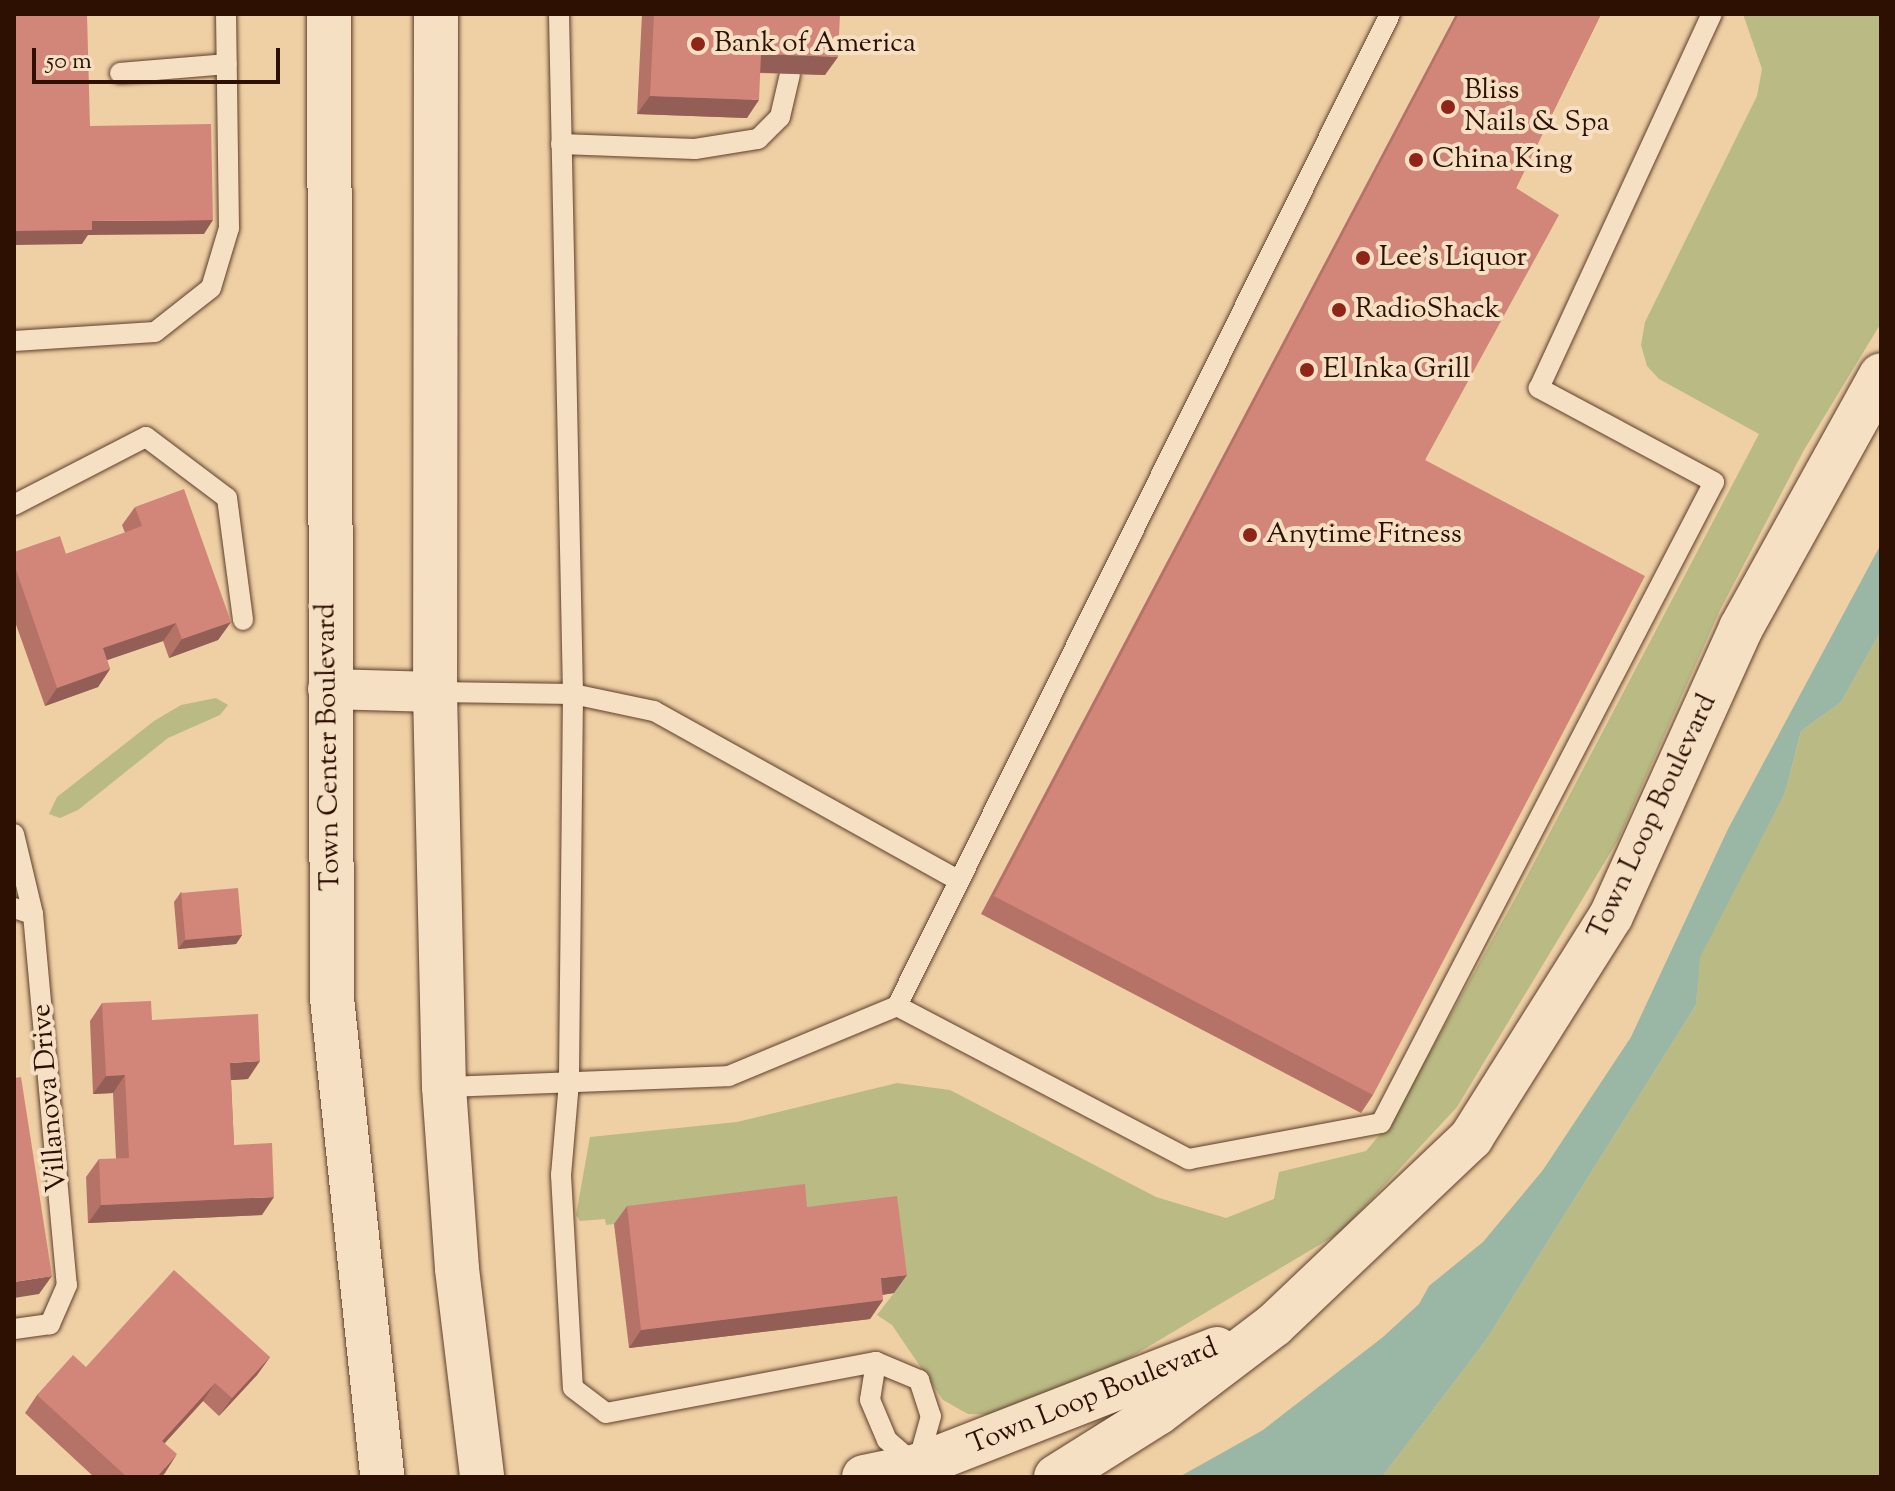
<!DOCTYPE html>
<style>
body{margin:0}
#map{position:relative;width:1895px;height:1491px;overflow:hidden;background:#efcfa4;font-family:"Sorts Mill Goudy",serif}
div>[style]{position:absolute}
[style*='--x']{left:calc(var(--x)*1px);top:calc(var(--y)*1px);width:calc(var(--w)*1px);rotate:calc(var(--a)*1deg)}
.green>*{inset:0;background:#baba85}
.water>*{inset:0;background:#9ab6a5}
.roads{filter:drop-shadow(0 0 2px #5e402b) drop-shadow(0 0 2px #5e402b)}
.lane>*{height:20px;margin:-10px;padding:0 10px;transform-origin:10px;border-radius:10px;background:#f5e0c4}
.street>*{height:40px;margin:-20px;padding:0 20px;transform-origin:20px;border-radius:20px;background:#f5e0c4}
.secondary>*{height:44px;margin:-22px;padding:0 22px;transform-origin:22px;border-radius:22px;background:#f5e0c4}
.wall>*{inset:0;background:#b57368}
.shaded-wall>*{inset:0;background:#935e55}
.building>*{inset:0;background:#d28679;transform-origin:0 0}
.dots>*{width:22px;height:22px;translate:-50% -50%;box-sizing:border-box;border:4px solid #f5e0c4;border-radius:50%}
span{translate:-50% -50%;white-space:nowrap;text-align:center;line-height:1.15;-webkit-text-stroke:8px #f5e0c4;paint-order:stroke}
.poi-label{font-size:28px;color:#2e1003}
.left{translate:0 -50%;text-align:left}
.street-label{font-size:28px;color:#2e1003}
.frame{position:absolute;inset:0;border:16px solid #2e1003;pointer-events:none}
.scale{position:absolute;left:32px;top:48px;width:248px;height:36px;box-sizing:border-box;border:4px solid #2e1003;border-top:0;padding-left:10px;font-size:24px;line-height:28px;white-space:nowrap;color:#2e1003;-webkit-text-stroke:6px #f5e0c4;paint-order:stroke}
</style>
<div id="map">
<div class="green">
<i style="clip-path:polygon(1743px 14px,1881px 14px,1881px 323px,1804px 450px,1720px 610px,1618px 840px,1457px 1107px,1341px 1232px,1094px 1379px,1003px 1415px,968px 1414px,943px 1400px,892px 1325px,877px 1315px,894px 1293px,795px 1225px,792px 1202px,606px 1225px,605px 1219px,580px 1221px,576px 1215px,590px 1137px,737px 1122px,897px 1083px,950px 1090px,1156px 1197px,1226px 1218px,1274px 1199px,1279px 1172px,1366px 1151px,1393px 1119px,1517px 895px,1759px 434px,1659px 379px,1647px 366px,1641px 345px,1645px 322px,1757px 96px,1762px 69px)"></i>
<i style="clip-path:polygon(1881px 631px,1881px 1477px,1382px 1477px,1486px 1340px,1696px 1005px,1699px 957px,1785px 793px,1801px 731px,1841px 702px)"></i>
<i style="clip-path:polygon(216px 698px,228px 705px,220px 715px,168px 738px,78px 810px,60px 818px,49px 814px,57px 797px,154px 721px,181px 705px)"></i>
</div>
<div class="water">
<i style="clip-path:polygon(1881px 544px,1881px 631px,1841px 702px,1801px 731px,1785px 793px,1700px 957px,1696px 1005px,1486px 1340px,1382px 1477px,1179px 1477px,1263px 1430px,1383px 1337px,1419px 1304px,1429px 1286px,1483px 1242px,1543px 1170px,1631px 1037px,1728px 829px)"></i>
</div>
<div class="roads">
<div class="lane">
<i style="--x:559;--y:14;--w:680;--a:88.82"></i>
<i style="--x:573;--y:694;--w:388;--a:90.6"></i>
<i style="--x:569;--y:1082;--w:93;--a:94.9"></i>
<i style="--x:561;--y:1175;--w:213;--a:86.8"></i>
<i style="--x:573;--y:1388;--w:41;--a:37.1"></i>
<i style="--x:606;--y:1413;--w:275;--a:-10.7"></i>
<i style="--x:876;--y:1362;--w:47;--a:22.7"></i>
<i style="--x:919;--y:1380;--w:38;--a:72"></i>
<i style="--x:931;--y:1416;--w:52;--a:105.6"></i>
<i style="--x:120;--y:73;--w:107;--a:-4.8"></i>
<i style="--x:561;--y:144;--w:134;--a:2.1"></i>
<i style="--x:695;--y:149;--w:64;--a:-9"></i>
<i style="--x:758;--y:139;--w:31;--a:-45"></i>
<i style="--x:780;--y:117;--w:44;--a:-76.9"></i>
<i style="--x:14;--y:341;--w:141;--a:-3.7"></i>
<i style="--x:155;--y:332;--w:71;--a:-38.2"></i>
<i style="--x:211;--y:288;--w:63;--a:-73.3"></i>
<i style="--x:229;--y:228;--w:214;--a:-90.8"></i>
<i style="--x:14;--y:505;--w:148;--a:-27.3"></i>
<i style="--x:146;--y:437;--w:101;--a:37"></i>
<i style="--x:227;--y:498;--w:123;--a:82.5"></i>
<i style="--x:435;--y:692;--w:138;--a:0.8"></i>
<i style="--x:573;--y:694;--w:83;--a:11.9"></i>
<i style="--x:654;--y:711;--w:349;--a:29.1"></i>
<i style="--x:14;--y:834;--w:82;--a:76.6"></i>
<i style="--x:33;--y:914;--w:373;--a:84.8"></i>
<i style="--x:67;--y:1285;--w:43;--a:113.6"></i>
<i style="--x:50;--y:1324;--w:36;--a:172"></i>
<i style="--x:14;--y:908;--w:20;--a:18"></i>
<i style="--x:897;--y:1006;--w:330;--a:27.7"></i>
<i style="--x:1189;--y:1159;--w:195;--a:-10.6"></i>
<i style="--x:1381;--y:1123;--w:722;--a:-62.55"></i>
<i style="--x:1714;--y:482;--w:199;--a:-151.8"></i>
<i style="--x:1539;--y:388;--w:412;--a:-65.2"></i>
<i style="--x:444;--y:1087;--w:285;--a:-2.2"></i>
<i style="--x:729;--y:1076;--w:182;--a:-22.6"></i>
<i style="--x:897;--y:1006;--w:1108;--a:-63.57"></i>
<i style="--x:876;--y:1362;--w:38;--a:99"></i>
<i style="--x:870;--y:1400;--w:43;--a:67"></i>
<i style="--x:887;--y:1440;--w:38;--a:41"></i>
</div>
<div class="street">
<i style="--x:328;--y:689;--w:107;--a:1.6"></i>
</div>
<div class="secondary">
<i style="--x:329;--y:14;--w:984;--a:89.83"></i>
<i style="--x:332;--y:998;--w:482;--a:84"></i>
<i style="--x:436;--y:14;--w:678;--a:90.08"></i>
<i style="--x:435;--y:692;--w:395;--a:88.7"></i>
<i style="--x:444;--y:1087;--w:182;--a:85.9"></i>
<i style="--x:457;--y:1269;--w:209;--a:83.1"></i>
<i style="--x:864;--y:1477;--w:54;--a:-11.7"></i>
<i style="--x:917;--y:1466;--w:322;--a:-21.3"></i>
<i style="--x:1056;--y:1477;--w:120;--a:-32.1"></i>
<i style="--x:1158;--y:1413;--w:146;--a:-37.2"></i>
<i style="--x:1274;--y:1325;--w:272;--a:-43.5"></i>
<i style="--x:1471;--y:1138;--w:262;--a:-57.8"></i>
<i style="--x:1611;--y:916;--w:316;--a:-65.7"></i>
<i style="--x:1741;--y:628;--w:289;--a:-61"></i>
</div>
</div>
<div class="wall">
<i style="clip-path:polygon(642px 14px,840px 14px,825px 75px,760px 73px,747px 118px,637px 114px)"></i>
<i style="clip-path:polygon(1456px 14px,1601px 14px,1516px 188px,1425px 460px,1373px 1095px,1361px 1113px,981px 914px)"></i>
<i style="clip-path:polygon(135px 507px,231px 622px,218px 640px,169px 658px,163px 641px,107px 660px,110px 669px,98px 687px,45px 706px,14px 619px,14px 552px,66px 554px,125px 533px,122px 525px)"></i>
<i style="clip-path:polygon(181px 892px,242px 935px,236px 944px,178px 949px,174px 902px)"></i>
<i style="clip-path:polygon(102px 1003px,152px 1020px,248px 1079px,231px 1080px,234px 1145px,262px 1215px,88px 1223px,86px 1177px,99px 1159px,116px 1159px,113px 1093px,93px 1094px,90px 1021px)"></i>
<i style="clip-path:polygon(627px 1206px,807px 1207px,894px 1293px,882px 1295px,883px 1300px,870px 1319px,629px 1348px,614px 1224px)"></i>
<i style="clip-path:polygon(270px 1357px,257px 1375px,219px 1416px,203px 1401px,165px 1443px,165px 1473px,161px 1477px,94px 1477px,25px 1413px,37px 1395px,86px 1367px)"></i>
</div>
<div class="shaded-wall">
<i style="clip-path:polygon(761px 54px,838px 57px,825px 75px,749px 72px)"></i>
<i style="clip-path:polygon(650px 96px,759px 100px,747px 118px,637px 114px)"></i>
<i style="clip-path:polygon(213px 220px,204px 234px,88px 235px,82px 244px,14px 245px,14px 231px,92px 221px)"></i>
<i style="clip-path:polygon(231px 622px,218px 640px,169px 658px,182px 639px)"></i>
<i style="clip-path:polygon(176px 623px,163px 641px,90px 666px,103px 648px)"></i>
<i style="clip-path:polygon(110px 669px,98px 687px,45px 706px,57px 688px)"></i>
<i style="clip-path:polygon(242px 935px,236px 944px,178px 949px,185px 940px)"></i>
<i style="clip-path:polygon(260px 1061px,248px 1079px,218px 1081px,230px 1063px)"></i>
<i style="clip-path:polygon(125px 1075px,113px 1093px,93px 1094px,106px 1076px)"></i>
<i style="clip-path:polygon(274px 1197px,262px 1215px,88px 1223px,101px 1205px)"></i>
<i style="clip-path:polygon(907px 1275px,894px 1293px,868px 1297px,881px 1278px)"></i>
<i style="clip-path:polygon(52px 1276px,39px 1294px,14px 1298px,14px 1282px)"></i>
<i style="clip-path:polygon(883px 1300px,870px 1319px,629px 1348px,641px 1330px)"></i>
<i style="clip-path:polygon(270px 1357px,257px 1375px,219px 1416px,232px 1398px)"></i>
<i style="clip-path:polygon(215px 1383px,203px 1401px,150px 1459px,162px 1441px)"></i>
<i style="clip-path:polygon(177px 1454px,165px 1473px,161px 1477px,157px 1477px)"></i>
</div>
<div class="building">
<i style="clip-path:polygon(14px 14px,87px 14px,90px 126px,211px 124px,213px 220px,92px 221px,92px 230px,14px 231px)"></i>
<i style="clip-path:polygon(654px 14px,840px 14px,838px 57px,761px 54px,759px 100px,650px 96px)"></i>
<i style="clip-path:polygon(1459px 14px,1601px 14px,1516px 188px,1559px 215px,1425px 460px,1645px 576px,1373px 1095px,994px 896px)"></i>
<i style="clip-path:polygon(184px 489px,231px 622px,182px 639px,176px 623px,103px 648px,110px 669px,57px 688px,14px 564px,14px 552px,60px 536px,66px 554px,142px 526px,135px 507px)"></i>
<i style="left:238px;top:888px;width:47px;height:57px;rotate:85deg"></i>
<i style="clip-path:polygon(151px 1001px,152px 1020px,258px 1014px,260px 1061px,230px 1063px,234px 1145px,272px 1143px,274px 1197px,101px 1205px,99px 1159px,129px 1158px,125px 1075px,106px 1076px,102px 1003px)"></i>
<i style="clip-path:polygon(21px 1077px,52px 1276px,14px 1282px,14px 1078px)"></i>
<i style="clip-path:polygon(805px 1184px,807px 1207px,897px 1196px,907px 1275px,881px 1278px,883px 1300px,641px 1330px,627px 1206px)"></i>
<i style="clip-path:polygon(174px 1270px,270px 1357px,232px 1398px,215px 1383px,162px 1441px,177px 1454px,157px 1477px,127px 1477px,37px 1395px,73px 1355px,86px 1367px)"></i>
</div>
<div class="dots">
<i style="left:698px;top:44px;background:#8f2418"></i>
<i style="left:1448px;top:107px;background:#8f2418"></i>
<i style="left:1416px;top:160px;background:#8f2418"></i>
<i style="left:1363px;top:258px;background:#8f2418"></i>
<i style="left:1339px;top:310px;background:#8f2418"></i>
<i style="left:1307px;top:370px;background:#8f2418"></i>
<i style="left:1250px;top:535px;background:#8f2418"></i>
</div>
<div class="poi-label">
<span class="left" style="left:714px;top:44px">Bank of America</span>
<span class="left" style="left:1464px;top:107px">Bliss<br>Nails &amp; Spa</span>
<span class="left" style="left:1432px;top:160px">China King</span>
<span class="left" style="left:1379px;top:258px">Lee's Liquor</span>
<span class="left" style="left:1355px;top:310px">RadioShack</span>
<span class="left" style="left:1323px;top:370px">El Inka Grill</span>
<span class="left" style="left:1266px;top:535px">Anytime Fitness</span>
</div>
<div class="street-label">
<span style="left:329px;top:747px;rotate:-91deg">Town Center Boulevard</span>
<span style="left:1653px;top:817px;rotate:-65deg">Town Loop Boulevard</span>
<span style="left:50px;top:1098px;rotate:-95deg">Villanova Drive</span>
<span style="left:1093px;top:1397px;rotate:-22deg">Town Loop Boulevard</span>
</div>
<div class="frame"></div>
<div class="scale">50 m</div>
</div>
